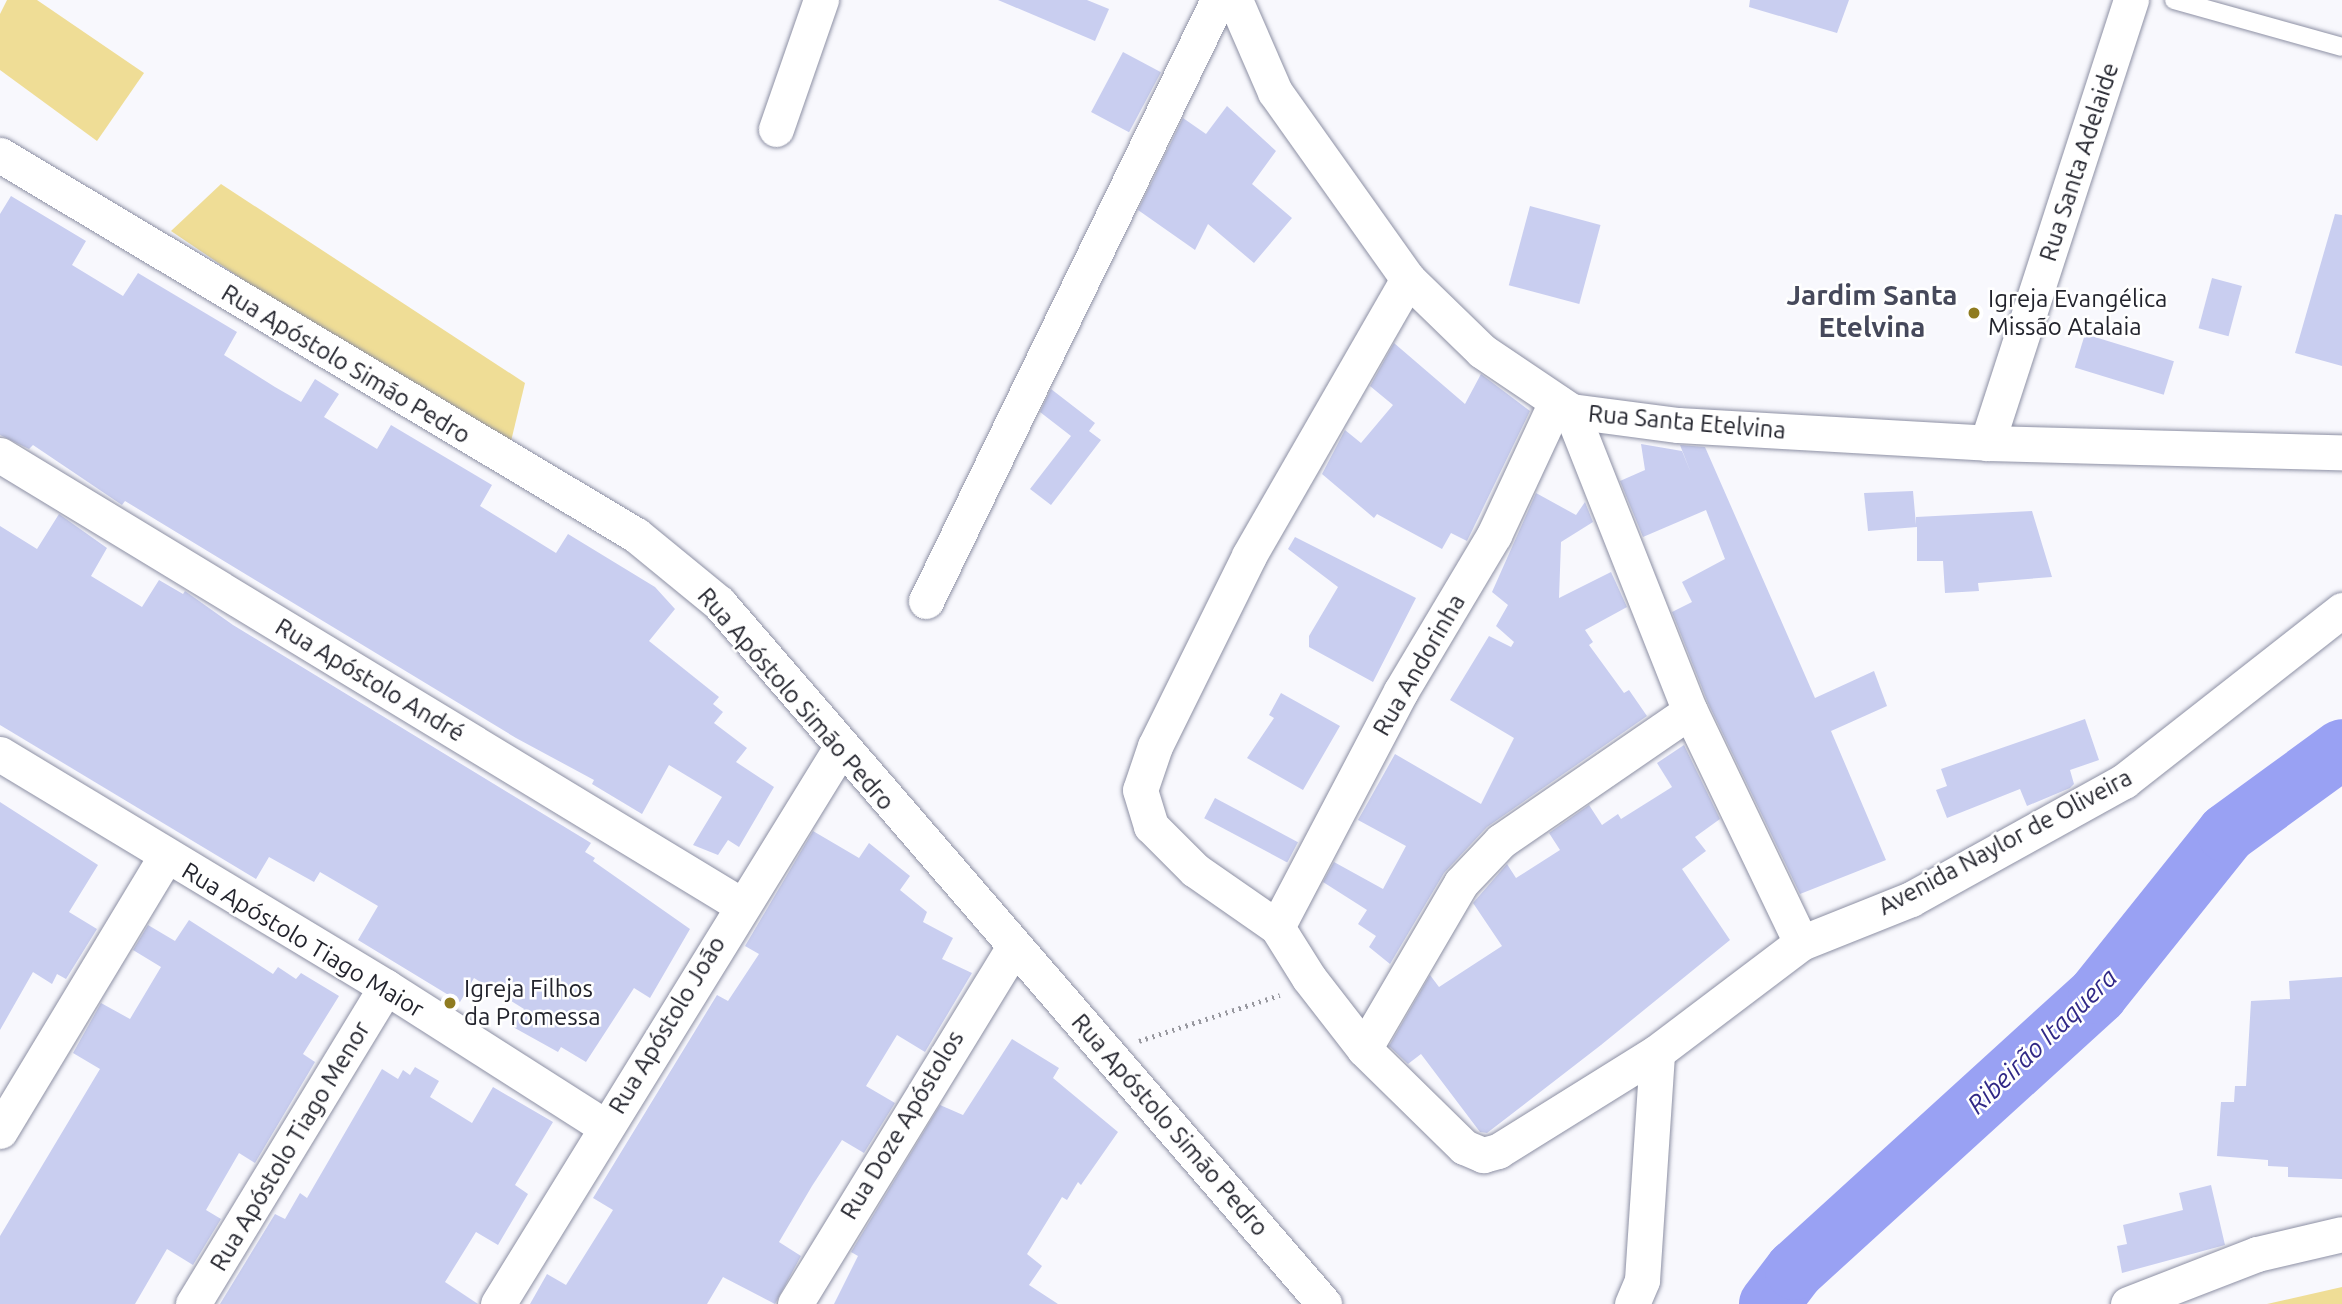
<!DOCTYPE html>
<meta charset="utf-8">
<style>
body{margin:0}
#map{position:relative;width:2342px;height:1304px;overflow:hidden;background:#f8f8fd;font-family:Ubuntu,sans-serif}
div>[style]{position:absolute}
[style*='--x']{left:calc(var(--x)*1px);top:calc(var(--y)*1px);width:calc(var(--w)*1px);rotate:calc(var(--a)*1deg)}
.green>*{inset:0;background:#efdd96}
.river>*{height:60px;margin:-30px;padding:0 30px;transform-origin:30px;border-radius:30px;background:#99a1f3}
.building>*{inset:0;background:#c9cef0;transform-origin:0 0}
.path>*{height:4.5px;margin-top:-2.25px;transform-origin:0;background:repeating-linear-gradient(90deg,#98989f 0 2px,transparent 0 7px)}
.roads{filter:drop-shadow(0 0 2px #8d90a4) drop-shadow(0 0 2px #8d90a4)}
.service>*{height:18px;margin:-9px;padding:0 9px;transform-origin:9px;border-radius:9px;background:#fff}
.minor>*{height:35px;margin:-17.5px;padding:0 17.5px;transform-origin:17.5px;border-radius:17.5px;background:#fff}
.dots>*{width:19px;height:19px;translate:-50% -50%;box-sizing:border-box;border:4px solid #fff;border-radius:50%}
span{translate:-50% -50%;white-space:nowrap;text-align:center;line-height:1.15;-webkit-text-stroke:5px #fff;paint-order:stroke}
.street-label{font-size:24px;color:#23242d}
.poi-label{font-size:24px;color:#23242d}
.left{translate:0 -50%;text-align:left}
.water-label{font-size:26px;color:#302886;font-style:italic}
.quarter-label{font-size:28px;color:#46495b;font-weight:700}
</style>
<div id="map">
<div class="green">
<i style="clip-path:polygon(7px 0,37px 0,144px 73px,97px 141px,0 70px,0 14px)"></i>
<i style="clip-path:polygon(221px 184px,525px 383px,507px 458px,171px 231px)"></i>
<i style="clip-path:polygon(2342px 1287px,2342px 1304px,2267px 1304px)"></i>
</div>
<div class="river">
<i style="--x:1769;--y:1304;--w:43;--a:-52.6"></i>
<i style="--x:1795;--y:1270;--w:410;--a:-42.3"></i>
<i style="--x:2098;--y:994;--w:206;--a:-51.3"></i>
<i style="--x:2227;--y:833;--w:142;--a:-36.1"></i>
</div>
<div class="building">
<i style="clip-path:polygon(998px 0,1087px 0,1109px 9px,1095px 41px)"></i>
<i style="clip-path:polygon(1750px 0,1849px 0,1837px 33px,1749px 7px)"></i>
<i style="left:1123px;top:52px;width:43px;height:68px;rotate:28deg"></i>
<i style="clip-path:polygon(1227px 106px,1276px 151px,1252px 184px,1292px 218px,1254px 263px,1208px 224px,1195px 250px,1138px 210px,1183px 118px,1206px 134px)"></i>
<i style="clip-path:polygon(11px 196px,86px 241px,72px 265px,123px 296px,138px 273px,237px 332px,224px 355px,275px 387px,301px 402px,315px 379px,339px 394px,324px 417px,377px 449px,391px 425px,492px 485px,480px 506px,556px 553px,568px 534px,655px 587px,675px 609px,649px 641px,719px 697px,713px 704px,723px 712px,714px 723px,747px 748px,736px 762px,774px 787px,739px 847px,728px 840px,718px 855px,693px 845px,722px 797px,669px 765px,642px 814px,592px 784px,594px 780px,516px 738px,125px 501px,122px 505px,33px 445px,29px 449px,0 435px,0 214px)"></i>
<i style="left:1530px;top:206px;width:73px;height:82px;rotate:15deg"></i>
<i style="clip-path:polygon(2335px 214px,2342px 215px,2342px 366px,2295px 353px)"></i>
<i style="left:2212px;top:278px;width:31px;height:52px;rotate:15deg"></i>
<i style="left:2085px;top:334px;width:93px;height:35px;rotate:17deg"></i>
<i style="clip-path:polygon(1394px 343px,1465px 404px,1481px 374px,1530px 411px,1467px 541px,1451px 533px,1442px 549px,1377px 514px,1374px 518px,1322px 474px,1345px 430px,1361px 443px,1393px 405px,1370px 386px)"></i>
<i style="clip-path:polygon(1051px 389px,1095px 423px,1089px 431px,1101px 440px,1051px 505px,1030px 489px,1071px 436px,1040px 412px)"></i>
<i style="clip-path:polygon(1641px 444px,1682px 451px,1691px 473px,1680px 445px,1705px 447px,1815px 698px,1874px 671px,1887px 706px,1831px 731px,1886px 860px,1800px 894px,1708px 703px,1672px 612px,1692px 602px,1682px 582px,1725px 559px,1706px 510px,1643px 537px,1620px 481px,1645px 470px)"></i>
<i style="clip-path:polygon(1913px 491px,1916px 525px,1916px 517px,2032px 511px,2052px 577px,1978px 583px,1979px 591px,1945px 593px,1943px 561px,1917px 561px,1917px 527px,1868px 531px,1864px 493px)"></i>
<i style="clip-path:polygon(1536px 493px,1576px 515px,1585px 502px,1593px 522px,1561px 542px,1559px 598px,1611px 572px,1627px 607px,1585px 630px,1593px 642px,1589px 645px,1624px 693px,1629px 690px,1647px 716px,1487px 827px,1444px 873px,1390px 964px,1369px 947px,1376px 936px,1358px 924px,1367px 910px,1323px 882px,1334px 862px,1383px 889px,1406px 846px,1358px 820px,1395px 754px,1481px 804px,1514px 738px,1450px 700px,1489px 636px,1511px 647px,1514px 642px,1496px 626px,1508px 605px,1492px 592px)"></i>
<i style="clip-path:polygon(59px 514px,107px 548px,91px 576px,142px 607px,159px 580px,183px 594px,185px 591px,233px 625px,591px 843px,585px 852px,595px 858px,593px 861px,690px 929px,650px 998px,634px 988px,586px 1062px,561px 1047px,558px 1052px,513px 1027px,524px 1009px,474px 978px,460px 1002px,358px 940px,378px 906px,320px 872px,314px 882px,269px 857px,256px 879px,0 725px,0 526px,37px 549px)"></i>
<i style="clip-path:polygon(1295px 537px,1416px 598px,1373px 682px,1309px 647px,1309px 636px,1338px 587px,1288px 549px)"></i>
<i style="clip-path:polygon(1281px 693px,1340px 726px,1303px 790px,1247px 758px,1274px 718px,1269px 715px)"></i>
<i style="clip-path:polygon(2085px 719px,2099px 760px,2070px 770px,2074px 784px,2070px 788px,2027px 806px,2020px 789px,1947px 818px,1936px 790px,1947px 786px,1941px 769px)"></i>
<i style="clip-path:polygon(1684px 745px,1720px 819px,1695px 837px,1706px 851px,1682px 869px,1730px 940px,1601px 1045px,1487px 1133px,1480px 1132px,1421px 1054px,1408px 1064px,1389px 1046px,1430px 975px,1439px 987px,1502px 946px,1473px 903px,1507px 864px,1516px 878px,1560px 850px,1549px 833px,1589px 805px,1602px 825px,1618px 814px,1621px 819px,1672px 787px,1657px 763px)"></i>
<i style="left:1215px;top:798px;width:94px;height:23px;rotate:28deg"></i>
<i style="clip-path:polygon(0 802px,98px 865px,69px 912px,97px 929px,66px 979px,57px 974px,52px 984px,33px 972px,0 1030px)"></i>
<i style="clip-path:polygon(813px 831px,859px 858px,869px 843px,910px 876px,900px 890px,927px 912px,923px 922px,953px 938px,942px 959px,972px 973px,925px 1052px,897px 1035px,866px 1086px,895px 1103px,864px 1153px,842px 1140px,812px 1186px,779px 1242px,801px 1256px,775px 1304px,723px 1277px,707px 1304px,530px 1304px,547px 1274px,566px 1285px,613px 1210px,593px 1198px,717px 995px,728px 1001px,759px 954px,745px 946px)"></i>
<i style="clip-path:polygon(189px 920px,273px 974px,278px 967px,296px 979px,301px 973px,339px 996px,303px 1054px,315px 1062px,255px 1163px,239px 1153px,206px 1210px,221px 1219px,193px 1265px,167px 1249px,135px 1304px,0 1304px,0 1236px,100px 1069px,73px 1053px,101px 1003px,130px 1019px,161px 967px,133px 950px,148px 925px,175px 941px)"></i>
<i style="clip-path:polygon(2342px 977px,2342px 1179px,2288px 1177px,2288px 1167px,2268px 1166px,2268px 1160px,2217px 1156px,2221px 1102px,2234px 1102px,2235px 1086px,2246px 1086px,2251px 1001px,2290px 999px,2289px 981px)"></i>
<i style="clip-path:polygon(1012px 1039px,1059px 1068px,1053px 1078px,1118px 1132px,1081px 1185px,1078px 1182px,1067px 1200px,1062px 1197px,1027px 1254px,1042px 1266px,1029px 1285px,1058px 1304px,834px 1304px,858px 1256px,851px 1252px,940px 1105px,963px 1115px)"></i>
<i style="clip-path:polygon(415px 1067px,439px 1081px,430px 1097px,472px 1123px,493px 1087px,553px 1122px,515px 1185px,528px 1194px,498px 1245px,476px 1232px,445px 1282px,478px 1304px,220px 1304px,275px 1214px,285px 1219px,300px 1193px,307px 1198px,382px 1069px,398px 1079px,403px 1070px,410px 1075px)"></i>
<i style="clip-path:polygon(2211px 1185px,2225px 1245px,2122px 1273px,2117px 1246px,2127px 1244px,2123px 1225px,2183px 1210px,2179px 1193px)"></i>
</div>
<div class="path">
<i style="--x:1139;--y:1041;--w:148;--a:-18.1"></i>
</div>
<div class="roads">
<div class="service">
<i style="--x:2174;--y:0;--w:174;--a:15.6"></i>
</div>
<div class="minor">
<i style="--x:1235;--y:0;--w:100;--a:66.5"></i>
<i style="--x:1275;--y:92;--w:229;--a:54.6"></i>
<i style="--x:1408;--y:279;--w:103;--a:44.2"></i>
<i style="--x:1482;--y:351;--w:107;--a:34"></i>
<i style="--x:1571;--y:411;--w:108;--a:7.5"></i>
<i style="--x:1678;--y:425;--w:310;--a:3.3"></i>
<i style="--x:1987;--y:443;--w:355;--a:1.5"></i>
<i style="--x:776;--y:129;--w:137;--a:-70.8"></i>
<i style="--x:0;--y:155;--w:741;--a:30.86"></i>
<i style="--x:636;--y:535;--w:107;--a:39.3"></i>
<i style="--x:719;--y:603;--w:926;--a:49.2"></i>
<i style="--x:1408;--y:279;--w:319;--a:119.9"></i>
<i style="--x:1249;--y:556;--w:212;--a:116.3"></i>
<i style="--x:1155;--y:746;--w:46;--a:108.8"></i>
<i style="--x:1140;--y:790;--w:38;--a:73"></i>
<i style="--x:1151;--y:826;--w:62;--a:45"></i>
<i style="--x:1195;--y:870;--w:100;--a:34.8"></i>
<i style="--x:1277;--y:927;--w:60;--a:57.9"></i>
<i style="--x:1309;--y:978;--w:90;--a:52.2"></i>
<i style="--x:1364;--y:1049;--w:140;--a:44.4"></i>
<i style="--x:1464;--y:1147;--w:21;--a:23"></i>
<i style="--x:1483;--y:1155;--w:16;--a:-15"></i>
<i style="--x:1498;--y:1151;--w:187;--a:-31.9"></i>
<i style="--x:1657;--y:1052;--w:181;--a:-37.1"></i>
<i style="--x:1801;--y:943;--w:118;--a:-21.8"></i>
<i style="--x:1911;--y:899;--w:244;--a:-29"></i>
<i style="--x:2124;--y:781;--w:277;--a:-38.1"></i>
<i style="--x:1571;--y:411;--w:323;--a:68.4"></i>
<i style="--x:1690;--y:711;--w:257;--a:64.4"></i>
<i style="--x:1987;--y:443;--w:466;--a:-72"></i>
<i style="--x:0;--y:455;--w:867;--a:31.27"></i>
<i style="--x:926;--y:601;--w:668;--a:-64.09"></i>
<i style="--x:0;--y:754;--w:451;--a:31.1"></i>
<i style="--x:386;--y:987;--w:261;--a:32.5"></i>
<i style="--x:1277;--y:927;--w:267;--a:-62.3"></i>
<i style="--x:1401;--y:691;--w:182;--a:-59.2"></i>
<i style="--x:1494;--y:535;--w:147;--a:-65"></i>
<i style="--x:1364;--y:1049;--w:192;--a:-59.7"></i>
<i style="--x:1461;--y:883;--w:58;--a:-46.4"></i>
<i style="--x:1501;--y:841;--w:229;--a:-34.5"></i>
<i style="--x:0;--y:1131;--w:319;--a:-58.9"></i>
<i style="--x:193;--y:1304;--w:371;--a:-58.7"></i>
<i style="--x:498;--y:1304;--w:652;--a:-58.36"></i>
<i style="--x:795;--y:1304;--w:417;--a:-58.5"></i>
<i style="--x:1632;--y:1304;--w:26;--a:-67"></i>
<i style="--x:1642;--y:1280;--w:228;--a:-86.2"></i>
<i style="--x:2128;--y:1304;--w:138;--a:-21.2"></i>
<i style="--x:2257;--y:1254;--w:87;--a:-13.2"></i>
</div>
</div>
<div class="dots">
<i style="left:1974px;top:313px;background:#8f7b20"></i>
<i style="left:450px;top:1003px;background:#8f7b20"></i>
</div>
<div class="street-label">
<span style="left:2079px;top:162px;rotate:-72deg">Rua Santa Adelaide</span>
<span style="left:346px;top:364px;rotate:31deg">Rua Apóstolo Simão Pedro</span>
<span style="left:1687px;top:422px;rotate:5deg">Rua Santa Etelvina</span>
<span style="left:1419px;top:665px;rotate:-60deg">Rua Andorinha</span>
<span style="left:370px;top:680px;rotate:31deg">Rua Apóstolo André</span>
<span style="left:796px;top:699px;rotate:49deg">Rua Apóstolo Simão Pedro</span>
<span style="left:2005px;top:842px;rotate:-28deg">Avenida Naylor de Oliveira</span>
<span style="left:303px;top:940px;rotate:31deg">Rua Apóstolo Tiago Maior</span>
<span style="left:667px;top:1025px;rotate:-59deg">Rua Apóstolo João</span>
<span style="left:902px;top:1125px;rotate:-59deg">Rua Doze Apóstolos</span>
<span style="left:1170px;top:1125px;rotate:49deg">Rua Apóstolo Simão Pedro</span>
<span style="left:290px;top:1146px;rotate:-59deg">Rua Apóstolo Tiago Menor</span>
</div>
<div class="poi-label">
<span class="left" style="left:1988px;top:313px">Igreja Evangélica<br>Missão Atalaia</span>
<span class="left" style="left:464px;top:1003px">Igreja Filhos<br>da Promessa</span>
</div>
<div class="water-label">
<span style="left:2042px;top:1041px;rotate:-44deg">Ribeirão Itaquera</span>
</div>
<div class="quarter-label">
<span style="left:1872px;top:311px">Jardim Santa<br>Etelvina</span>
</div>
</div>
